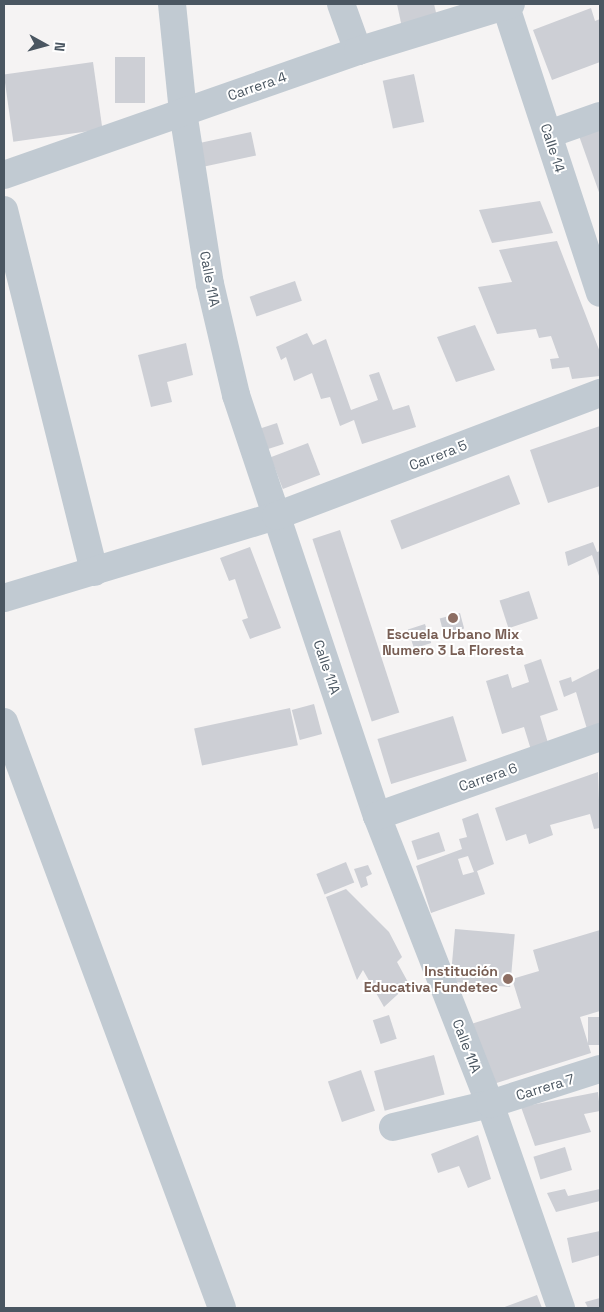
<!DOCTYPE html>
<meta charset="utf-8">
<style>
body{margin:0}
#map{position:relative;width:604px;height:1312px;overflow:hidden;background:#f5f3f3;font-family:"Space Grotesk",sans-serif}
div>[style]{position:absolute}
[style*='--x']{left:calc(var(--x)*1px);top:calc(var(--y)*1px);width:calc(var(--w)*1px);rotate:calc(var(--a)*1deg)}
.building>*{inset:0;background:#cdcfd5;transform-origin:0 0}
.minor>*{height:28px;margin:-14px;padding:0 14px;transform-origin:14px;border-radius:14px;background:#c1cad2}
.dots>*{width:14px;height:14px;translate:-50% -50%;box-sizing:border-box;border:2px solid #fff;border-radius:50%}
span{translate:-50% -50%;white-space:nowrap;text-align:center;line-height:1.15;-webkit-text-stroke:4px #fff;paint-order:stroke}
.street-label{font-size:14px;color:#4a5661}
.education-label{font-size:14px;color:#785e54;font-weight:700}
.right{translate:-100% -50%;text-align:right}
.frame{position:absolute;inset:0;border:5px solid #4a5661;pointer-events:none}
.north{position:absolute;left:20px;top:20px;width:50px;height:50px;-webkit-text-stroke:4px #fff;paint-order:stroke;rotate:97deg;font-size:14px;font-weight:700;line-height:20px;text-align:center;color:#4a5661}
.north::after{content:'';display:block;margin:auto;width:18px;height:22px;background:#4a5661;clip-path:polygon(50% 0,100% 100%,50% 72%,0 100%)}
</style>
<div id="map">
<div class="building">
<i style="clip-path:polygon(397px 4px,434px 4px,438px 21px,401px 23px)"></i>
<i style="clip-path:polygon(591px 8px,595px 21px,600px 19px,600px 62px,552px 80px,533px 30px)"></i>
<i style="left:115px;top:57px;width:30px;height:46px"></i>
<i style="left:93px;top:62px;width:68px;height:90px;rotate:82deg"></i>
<i style="left:414px;top:74px;width:49px;height:32px;rotate:78deg"></i>
<i style="clip-path:polygon(600px 124px,600px 195px,578px 133px)"></i>
<i style="left:251px;top:132px;width:24px;height:55px;rotate:78deg"></i>
<i style="clip-path:polygon(540px 201px,553px 233px,492px 243px,479px 210px)"></i>
<i style="clip-path:polygon(557px 241px,600px 352px,600px 376px,572px 379px,569px 367px,552px 369px,550px 359px,559px 358px,551px 336px,539px 338px,536px 329px,497px 334px,478px 287px,512px 282px,499px 250px)"></i>
<i style="left:295px;top:281px;width:21px;height:48px;rotate:71deg"></i>
<i style="clip-path:polygon(475px 325px,495px 370px,456px 382px,437px 337px)"></i>
<i style="clip-path:polygon(307px 333px,313px 345px,326px 339px,351px 410px,378px 400px,369px 375px,379px 372px,393px 410px,409px 405px,416px 427px,362px 444px,354px 420px,340px 426px,330px 397px,321px 399px,312px 373px,294px 381px,286px 357px,281px 360px,276px 347px)"></i>
<i style="clip-path:polygon(186px 343px,193px 375px,167px 382px,172px 402px,151px 407px,138px 355px)"></i>
<i style="left:277px;top:423px;width:22px;height:24px;rotate:72deg"></i>
<i style="clip-path:polygon(600px 426px,600px 486px,548px 503px,530px 450px)"></i>
<i style="left:308px;top:443px;width:34px;height:40px;rotate:69deg"></i>
<i style="left:509px;top:475px;width:31px;height:127px;rotate:69deg"></i>
<i style="left:340px;top:530px;width:192px;height:29px;rotate:72deg"></i>
<i style="clip-path:polygon(593px 542px,597px 552px,600px 551px,600px 579px,592px 555px,568px 566px,565px 552px)"></i>
<i style="clip-path:polygon(250px 547px,281px 628px,250px 639px,242px 620px,248px 618px,235px 579px,229px 581px,220px 558px)"></i>
<i style="left:529px;top:591px;width:29px;height:31px;rotate:72deg"></i>
<i style="left:460px;top:613px;width:16px;height:21px;rotate:75deg"></i>
<i style="left:425px;top:624px;width:20px;height:18px;rotate:72deg"></i>
<i style="clip-path:polygon(541px 659px,558px 710px,540px 716px,548px 743px,531px 750px,524px 727px,502px 734px,486px 681px,508px 674px,512px 688px,529px 682px,524px 665px)"></i>
<i style="clip-path:polygon(600px 668px,600px 724px,587px 729px,576px 692px,564px 697px,559px 681px,571px 677px,572px 682px)"></i>
<i style="left:314px;top:704px;width:31px;height:23px;rotate:75deg"></i>
<i style="left:290px;top:708px;width:38px;height:98px;rotate:78deg"></i>
<i style="left:453px;top:716px;width:47px;height:79px;rotate:73deg"></i>
<i style="clip-path:polygon(598px 772px,600px 828px,594px 829px,590px 814px,550px 825px,553px 835px,529px 844px,526px 834px,506px 841px,495px 808px)"></i>
<i style="clip-path:polygon(evenodd,478px 813px,494px 864px,477px 871px,485px 894px,431px 913px,416px 866px,462px 849px,459px 839px,467px 837px,462px 819px,478px 813px,468px 856px,474px 872px,463px 875px,458px 859px,468px 856px)"></i>
<i style="left:439px;top:832px;width:20px;height:29px;rotate:72deg"></i>
<i style="left:346px;top:862px;width:22px;height:32px;rotate:68deg"></i>
<i style="clip-path:polygon(368px 865px,372px 874px,366px 877px,368px 885px,361px 888px,354px 869px)"></i>
<i style="clip-path:polygon(346px 889px,389px 932px,402px 957px,397px 962px,409px 984px,384px 1007px,363px 970px,357px 980px,326px 897px)"></i>
<i style="left:455px;top:929px;width:60px;height:53px;rotate:5deg"></i>
<i style="clip-path:polygon(600px 930px,600px 1011px,580px 1017px,591px 1053px,487px 1086px,465px 1026px,521px 1008px,512px 979px,539px 971px,533px 950px)"></i>
<i style="left:389px;top:1015px;width:25px;height:17px;rotate:72deg"></i>
<i style="left:588px;top:1017px;width:12px;height:28px"></i>
<i style="left:434px;top:1055px;width:41px;height:62px;rotate:75deg"></i>
<i style="left:361px;top:1070px;width:43px;height:35px;rotate:71deg"></i>
<i style="clip-path:polygon(598px 1092px,600px 1111px,584px 1114px,591px 1132px,535px 1146px,521px 1107px)"></i>
<i style="clip-path:polygon(478px 1135px,491px 1179px,468px 1188px,459px 1166px,438px 1173px,431px 1154px)"></i>
<i style="left:565px;top:1147px;width:24px;height:33px;rotate:73deg"></i>
<i style="clip-path:polygon(565px 1189px,568px 1196px,600px 1189px,600px 1201px,556px 1212px,547px 1193px)"></i>
<i style="clip-path:polygon(600px 1231px,600px 1255px,572px 1263px,567px 1238px)"></i>
<i style="clip-path:polygon(537px 1295px,542px 1308px,502px 1308px)"></i>
<i style="clip-path:polygon(600px 1298px,600px 1308px,588px 1308px,585px 1302px)"></i>
</div>
<div class="minor">
<i style="--x:172;--y:4;--w:109;--a:84.2"></i>
<i style="--x:183;--y:112;--w:174;--a:81.1"></i>
<i style="--x:210;--y:284;--w:114;--a:76.8"></i>
<i style="--x:236;--y:395;--w:444;--a:71.5"></i>
<i style="--x:377;--y:816;--w:309;--a:68.6"></i>
<i style="--x:490;--y:1104;--w:216;--a:70.8"></i>
<i style="--x:341;--y:4;--w:50;--a:70.1"></i>
<i style="--x:505;--y:4;--w:304;--a:71.8"></i>
<i style="--x:549;--y:134;--w:54;--a:-19.4"></i>
<i style="--x:4;--y:175;--w:375;--a:-19.3"></i>
<i style="--x:358;--y:51;--w:160;--a:-17.1"></i>
<i style="--x:4;--y:210;--w:373;--a:76"></i>
<i style="--x:4;--y:598;--w:284;--a:-16.8"></i>
<i style="--x:276;--y:516;--w:347;--a:-20.8"></i>
<i style="--x:4;--y:722;--w:625;--a:69.59"></i>
<i style="--x:377;--y:816;--w:237;--a:-19.5"></i>
<i style="--x:393;--y:1127;--w:100;--a:-13.3"></i>
<i style="--x:490;--y:1104;--w:115;--a:-17.7"></i>
</div>
<div class="dots">
<i style="left:453px;top:618px;background:#8d6e63"></i>
<i style="left:508px;top:979px;background:#8d6e63"></i>
</div>
<div class="street-label">
<span style="left:257px;top:86px;rotate:-19deg">Carrera 4</span>
<span style="left:553px;top:148px;rotate:72deg">Calle 14</span>
<span style="left:210px;top:279px;rotate:79deg">Calle 11A</span>
<span style="left:438px;top:455px;rotate:-21deg">Carrera 5</span>
<span style="left:327px;top:667px;rotate:71deg">Calle 11A</span>
<span style="left:488px;top:777px;rotate:-19deg">Carrera 6</span>
<span style="left:467px;top:1046px;rotate:69deg">Calle 11A</span>
<span style="left:545px;top:1087px;rotate:-17deg">Carrera 7</span>
</div>
<div class="education-label">
<span style="left:453px;top:642px">Escuela Urbano Mix<br>Numero 3 La Floresta</span>
<span class="right" style="left:498px;top:979px">Institución<br>Educativa Fundetec</span>
</div>
<div class="frame"></div>
<div class="north">N</div>
</div>
